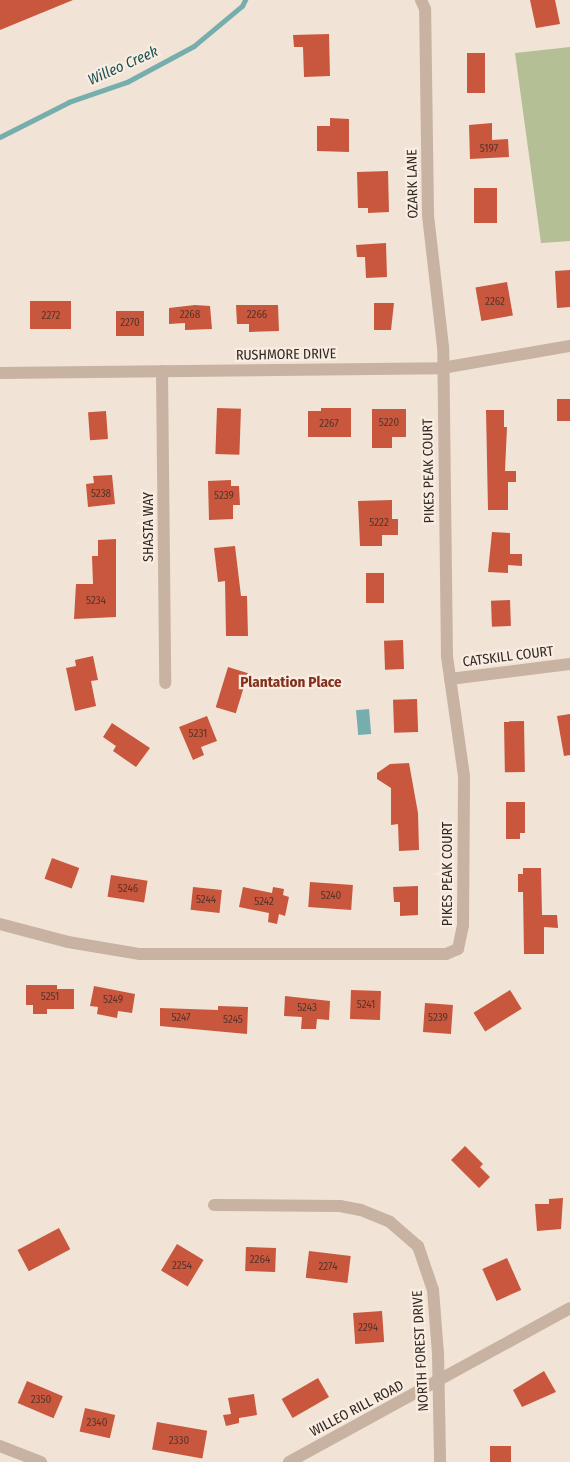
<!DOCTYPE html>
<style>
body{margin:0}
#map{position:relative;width:570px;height:1462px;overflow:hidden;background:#f1e3d6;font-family:"Fira Sans Condensed",sans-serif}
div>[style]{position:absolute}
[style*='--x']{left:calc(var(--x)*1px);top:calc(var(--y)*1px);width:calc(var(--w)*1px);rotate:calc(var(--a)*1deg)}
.green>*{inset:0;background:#b4bf96}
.water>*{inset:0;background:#75aead;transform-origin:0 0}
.stream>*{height:4.5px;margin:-2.25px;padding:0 2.25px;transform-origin:2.25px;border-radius:2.25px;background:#75aead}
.building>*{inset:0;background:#c8573d;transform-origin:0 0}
.minor>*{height:12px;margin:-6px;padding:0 6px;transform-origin:6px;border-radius:6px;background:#c8b2a2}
span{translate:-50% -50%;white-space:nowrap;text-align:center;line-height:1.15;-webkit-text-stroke:4.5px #f9ede2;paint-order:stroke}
.number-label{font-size:11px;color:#58342a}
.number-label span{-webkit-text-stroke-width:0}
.street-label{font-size:14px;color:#332824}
.water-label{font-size:15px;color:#1a5354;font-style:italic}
.neighbourhood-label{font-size:15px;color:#82301d;font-weight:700}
</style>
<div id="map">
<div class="green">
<i style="clip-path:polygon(570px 47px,570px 241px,541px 243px,515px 53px)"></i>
</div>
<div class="water">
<i style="left:369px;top:709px;width:25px;height:13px;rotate:85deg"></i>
</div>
<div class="stream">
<i style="--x:0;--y:137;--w:77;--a:-26.9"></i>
<i style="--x:69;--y:102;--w:61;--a:-19"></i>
<i style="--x:127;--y:82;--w:76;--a:-28.2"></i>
<i style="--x:194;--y:46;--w:62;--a:-39.8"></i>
<i style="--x:242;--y:6;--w:7;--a:-63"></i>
</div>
<div class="building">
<i style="clip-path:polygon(0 0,73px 0,0 30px)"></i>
<i style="clip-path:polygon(530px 0,555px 0,560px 24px,536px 28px)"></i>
<i style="clip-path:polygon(329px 34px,330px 76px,304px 77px,303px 47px,294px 47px,293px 35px)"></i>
<i style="left:467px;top:53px;width:18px;height:40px"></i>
<i style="clip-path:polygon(330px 118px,349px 119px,349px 152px,317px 151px,317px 126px,330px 126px)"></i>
<i style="clip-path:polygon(492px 123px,492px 140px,508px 139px,509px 157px,470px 159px,469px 125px)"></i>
<i style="clip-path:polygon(388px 171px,389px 212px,368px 213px,368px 208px,358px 208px,357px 172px)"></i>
<i style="left:474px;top:188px;width:23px;height:35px"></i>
<i style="clip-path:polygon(386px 243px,387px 277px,366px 278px,365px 257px,357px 257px,356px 245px)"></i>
<i style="clip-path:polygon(570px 270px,570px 307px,557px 308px,555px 271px)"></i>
<i style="left:507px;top:282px;width:34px;height:32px;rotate:80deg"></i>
<i style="left:71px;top:301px;width:28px;height:41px;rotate:90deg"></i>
<i style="clip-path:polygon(374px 303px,394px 303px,391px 330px,374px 330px)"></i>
<i style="clip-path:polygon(195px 305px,210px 306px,212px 329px,185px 330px,185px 323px,169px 324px,169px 308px)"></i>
<i style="clip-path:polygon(236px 305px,278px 305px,279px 331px,249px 332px,249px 324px,237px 324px)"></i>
<i style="left:116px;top:311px;width:28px;height:25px"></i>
<i style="left:570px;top:399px;width:22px;height:13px;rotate:90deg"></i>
<i style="left:217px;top:408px;width:24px;height:46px;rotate:2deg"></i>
<i style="clip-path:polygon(321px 408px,351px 408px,351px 437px,308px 437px,308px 411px,321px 411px)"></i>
<i style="clip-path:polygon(372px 409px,406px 409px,406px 437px,392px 437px,392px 448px,372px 448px)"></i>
<i style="clip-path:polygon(486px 410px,504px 410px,504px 427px,507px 427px,505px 471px,516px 471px,516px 482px,508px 482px,508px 510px,488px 510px)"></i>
<i style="left:106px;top:411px;width:28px;height:18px;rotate:86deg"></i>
<i style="clip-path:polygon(112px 475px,115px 504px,88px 507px,86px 484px,94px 483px,93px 476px)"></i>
<i style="clip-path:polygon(231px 480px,231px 486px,239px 486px,240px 505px,233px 505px,233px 519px,209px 520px,208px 481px)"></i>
<i style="clip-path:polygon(392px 500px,392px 519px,398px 519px,398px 535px,382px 535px,382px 546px,360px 546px,358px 501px)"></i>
<i style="clip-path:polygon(492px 532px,510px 533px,510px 554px,522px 554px,522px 566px,508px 565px,508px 573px,488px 572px)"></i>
<i style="clip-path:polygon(116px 539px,116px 617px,74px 619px,76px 584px,93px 584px,92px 556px,98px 556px,98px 540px)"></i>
<i style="clip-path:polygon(235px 546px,241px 596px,247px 596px,248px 636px,226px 636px,225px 581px,218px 582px,214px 548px)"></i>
<i style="left:366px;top:573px;width:18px;height:30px"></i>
<i style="left:510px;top:600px;width:26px;height:19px;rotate:88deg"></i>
<i style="left:403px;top:640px;width:29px;height:19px;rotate:88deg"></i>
<i style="clip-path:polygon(93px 656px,98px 680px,91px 681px,96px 706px,75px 711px,66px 668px,76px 666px,75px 660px)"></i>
<i style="left:228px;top:667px;width:21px;height:42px;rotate:17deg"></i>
<i style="left:417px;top:699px;width:33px;height:24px;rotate:88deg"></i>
<i style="clip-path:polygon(570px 714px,570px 755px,564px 756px,557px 716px)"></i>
<i style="clip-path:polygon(207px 716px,217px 741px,201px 747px,204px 755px,193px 760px,179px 727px)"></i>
<i style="left:524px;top:721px;width:51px;height:20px;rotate:89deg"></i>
<i style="clip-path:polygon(112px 723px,150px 748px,136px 767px,113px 751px,116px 746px,103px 737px)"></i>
<i style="clip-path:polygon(409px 763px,418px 813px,419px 850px,399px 851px,398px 824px,391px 825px,391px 788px,377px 779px,377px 773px,390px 764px)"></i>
<i style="clip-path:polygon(506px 802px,525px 802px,525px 833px,520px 833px,520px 839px,506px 839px)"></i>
<i style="left:52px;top:858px;width:29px;height:22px;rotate:20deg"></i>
<i style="clip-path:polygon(523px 868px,541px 868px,542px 915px,557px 915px,558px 928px,544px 927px,544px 954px,524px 954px,523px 892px,518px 892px,518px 874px,523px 874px)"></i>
<i style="left:111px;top:875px;width:37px;height:22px;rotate:9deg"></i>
<i style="left:310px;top:882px;width:43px;height:25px;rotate:4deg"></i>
<i style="clip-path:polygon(418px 886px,418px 915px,400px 916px,400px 902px,394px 902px,393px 887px)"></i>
<i style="left:193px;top:887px;width:29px;height:23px;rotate:6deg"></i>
<i style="clip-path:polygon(243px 887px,272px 893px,273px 887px,284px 889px,283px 895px,289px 897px,285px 916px,279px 914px,277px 924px,268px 922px,269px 913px,239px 907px)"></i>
<i style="clip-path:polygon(26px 985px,57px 985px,57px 989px,74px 989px,74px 1009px,47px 1009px,47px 1014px,33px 1014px,33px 1005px,26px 1005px)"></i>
<i style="clip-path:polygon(94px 986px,135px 994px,132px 1013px,118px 1011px,117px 1018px,97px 1014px,98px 1007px,90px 1006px)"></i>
<i style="left:351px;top:990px;width:30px;height:29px;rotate:2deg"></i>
<i style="left:510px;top:990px;width:22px;height:43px;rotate:58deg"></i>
<i style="clip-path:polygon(285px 996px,330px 1001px,329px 1020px,317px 1019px,316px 1029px,301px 1029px,302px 1017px,284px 1016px)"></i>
<i style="left:425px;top:1003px;width:28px;height:29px;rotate:4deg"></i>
<i style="clip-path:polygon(218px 1006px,248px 1007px,247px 1034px,160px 1026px,160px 1008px,218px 1010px)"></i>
<i style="clip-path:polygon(465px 1146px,483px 1164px,480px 1167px,490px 1177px,479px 1188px,451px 1160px)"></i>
<i style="clip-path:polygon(563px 1198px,561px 1229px,537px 1231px,535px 1204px,549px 1204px,549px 1199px)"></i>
<i style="left:59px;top:1228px;width:24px;height:47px;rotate:62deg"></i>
<i style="left:177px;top:1244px;width:31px;height:31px;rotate:31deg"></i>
<i style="left:246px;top:1247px;width:30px;height:24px;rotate:2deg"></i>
<i style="left:309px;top:1251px;width:42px;height:27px;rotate:7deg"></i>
<i style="left:507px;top:1258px;width:35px;height:27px;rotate:66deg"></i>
<i style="left:382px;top:1311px;width:31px;height:29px;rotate:86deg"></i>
<i style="clip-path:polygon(544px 1371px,556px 1392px,522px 1407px,513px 1390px)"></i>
<i style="left:318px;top:1378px;width:22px;height:42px;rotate:60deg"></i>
<i style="left:27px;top:1381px;width:39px;height:24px;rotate:23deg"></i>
<i style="clip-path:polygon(254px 1394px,257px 1415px,239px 1418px,239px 1423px,226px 1426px,223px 1415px,231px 1414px,228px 1398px)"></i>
<i style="left:85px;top:1408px;width:31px;height:24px;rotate:13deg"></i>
<i style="left:157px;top:1422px;width:51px;height:28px;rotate:10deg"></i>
<i style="left:511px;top:1446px;width:16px;height:21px;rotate:90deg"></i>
</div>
<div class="minor">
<i style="--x:162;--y:371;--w:312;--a:89.4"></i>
<i style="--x:0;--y:373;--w:442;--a:-0.6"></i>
<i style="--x:442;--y:368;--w:130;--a:-9.8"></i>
<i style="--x:450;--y:679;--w:121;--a:-7.1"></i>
<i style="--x:0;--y:924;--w:70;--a:14.8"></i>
<i style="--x:68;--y:942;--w:73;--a:9.5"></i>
<i style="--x:140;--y:954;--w:306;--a:0"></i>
<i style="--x:446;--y:954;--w:13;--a:-23"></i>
<i style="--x:458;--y:949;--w:25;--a:-78"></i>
<i style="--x:463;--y:925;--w:149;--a:-89.6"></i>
<i style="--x:464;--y:776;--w:120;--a:-98.1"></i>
<i style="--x:447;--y:657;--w:310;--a:-90.7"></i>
<i style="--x:443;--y:347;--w:133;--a:-96.5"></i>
<i style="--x:428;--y:215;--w:206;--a:-90.8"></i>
<i style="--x:425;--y:9;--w:10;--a:-114"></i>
<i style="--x:214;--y:1205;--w:126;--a:0.5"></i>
<i style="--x:340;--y:1206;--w:21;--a:11"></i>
<i style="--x:361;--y:1210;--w:31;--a:22"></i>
<i style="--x:390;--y:1222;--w:37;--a:41"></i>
<i style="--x:418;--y:1246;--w:46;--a:71.2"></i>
<i style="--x:433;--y:1290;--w:63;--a:85.5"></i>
<i style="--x:438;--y:1353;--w:109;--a:88.9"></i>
<i style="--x:0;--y:1446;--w:44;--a:21.3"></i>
<i style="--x:289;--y:1462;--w:320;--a:-28.7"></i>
</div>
<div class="number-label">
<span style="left:489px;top:149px">5197</span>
<span style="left:495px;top:302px">2262</span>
<span style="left:190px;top:315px">2268</span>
<span style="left:257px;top:315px">2266</span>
<span style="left:51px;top:316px">2272</span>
<span style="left:130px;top:323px">2270</span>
<span style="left:389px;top:423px">5220</span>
<span style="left:329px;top:424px">2267</span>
<span style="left:101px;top:494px">5238</span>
<span style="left:224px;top:496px">5239</span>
<span style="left:379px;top:523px">5222</span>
<span style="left:96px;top:601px">5234</span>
<span style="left:198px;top:734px">5231</span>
<span style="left:128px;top:889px">5246</span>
<span style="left:331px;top:896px">5240</span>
<span style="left:206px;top:900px">5244</span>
<span style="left:264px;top:902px">5242</span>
<span style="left:50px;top:997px">5251</span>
<span style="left:113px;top:1000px">5249</span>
<span style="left:366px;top:1005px">5241</span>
<span style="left:307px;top:1008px">5243</span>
<span style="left:181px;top:1018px">5247</span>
<span style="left:438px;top:1018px">5239</span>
<span style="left:233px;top:1020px">5245</span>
<span style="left:260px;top:1260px">2264</span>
<span style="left:182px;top:1266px">2254</span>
<span style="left:328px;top:1267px">2274</span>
<span style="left:368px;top:1328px">2294</span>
<span style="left:41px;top:1400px">2350</span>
<span style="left:97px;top:1423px">2340</span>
<span style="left:179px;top:1441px">2330</span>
</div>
<div class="street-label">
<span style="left:413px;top:184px;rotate:-91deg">OZARK LANE</span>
<span style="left:286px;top:355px;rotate:-1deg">RUSHMORE DRIVE</span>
<span style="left:429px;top:471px;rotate:-91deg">PIKES PEAK COURT</span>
<span style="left:149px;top:527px;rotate:-90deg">SHASTA WAY</span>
<span style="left:508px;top:657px;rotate:-7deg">CATSKILL COURT</span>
<span style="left:448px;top:874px;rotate:-90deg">PIKES PEAK COURT</span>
<span style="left:421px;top:1351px;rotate:-93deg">NORTH FOREST DRIVE</span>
<span style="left:357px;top:1409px;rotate:-28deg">WILLEO RILL ROAD</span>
</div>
<div class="water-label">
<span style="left:123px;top:66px;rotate:-24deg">Willeo Creek</span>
</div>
<div class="neighbourhood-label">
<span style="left:291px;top:683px">Plantation Place</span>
</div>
</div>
